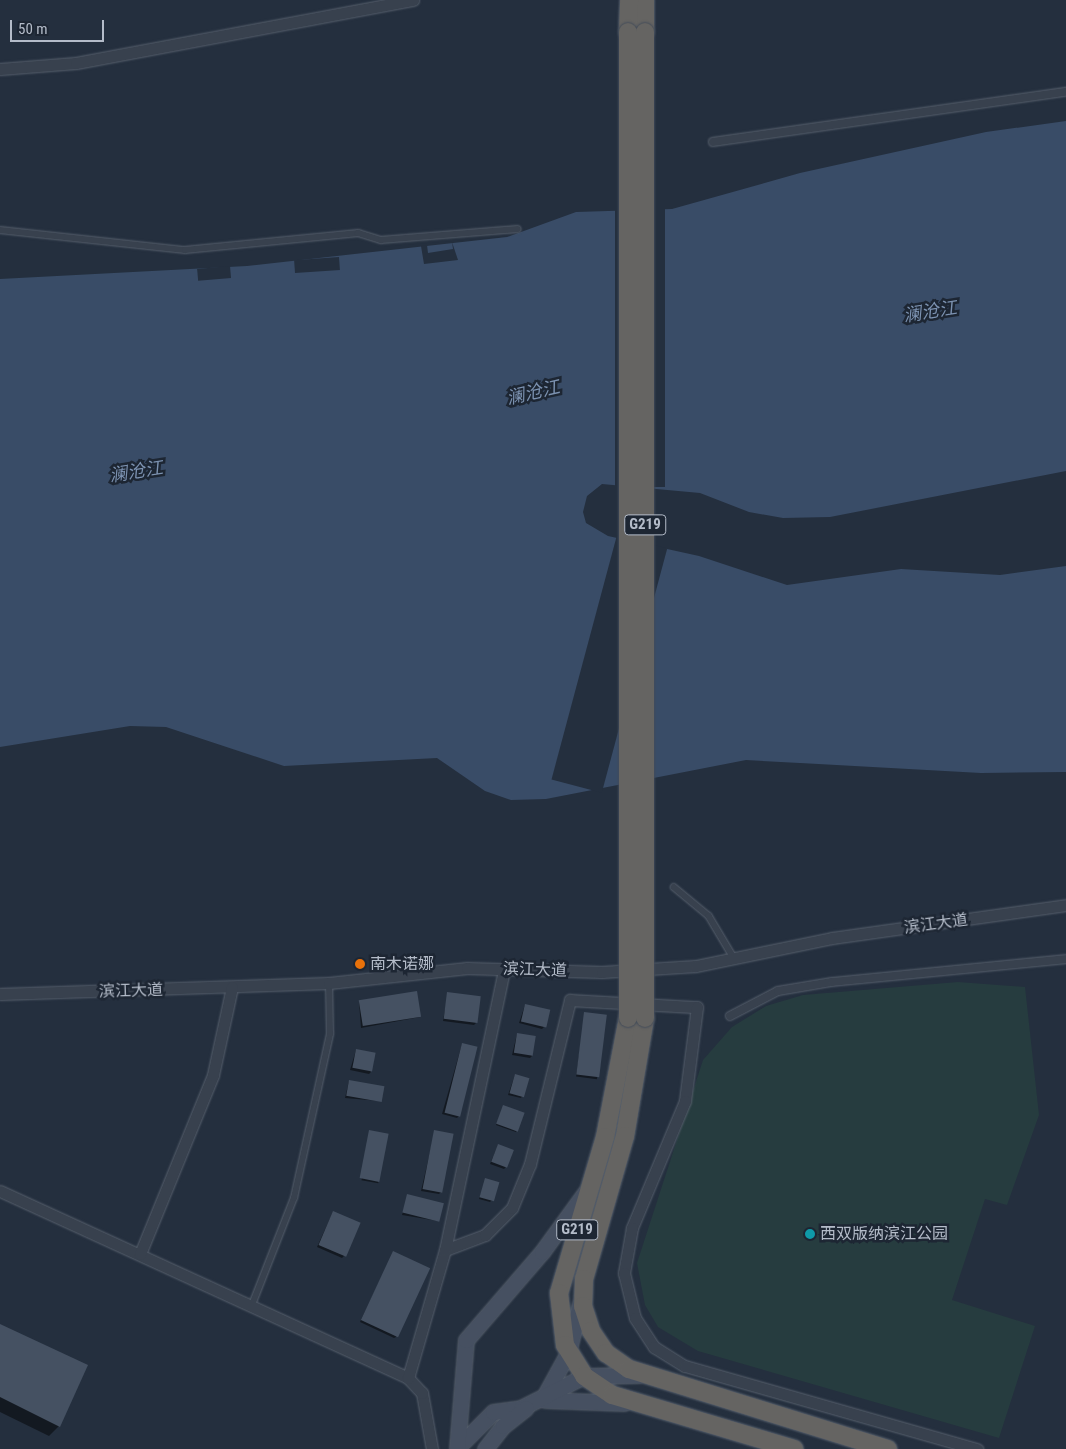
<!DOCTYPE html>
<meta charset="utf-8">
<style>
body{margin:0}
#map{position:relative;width:1066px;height:1449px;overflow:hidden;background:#242f3e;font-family:"Roboto Condensed","Noto Sans SC",sans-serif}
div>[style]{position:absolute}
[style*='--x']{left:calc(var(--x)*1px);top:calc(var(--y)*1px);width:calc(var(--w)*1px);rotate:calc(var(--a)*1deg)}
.green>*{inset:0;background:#263c3f}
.water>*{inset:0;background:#394c67}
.pier>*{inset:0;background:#242f3e;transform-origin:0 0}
.shadow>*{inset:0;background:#0007;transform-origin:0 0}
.building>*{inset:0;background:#455162;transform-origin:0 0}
.roads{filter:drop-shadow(0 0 1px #565f6c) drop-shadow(0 0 1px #565f6c)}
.service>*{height:5.5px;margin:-2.75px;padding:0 2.75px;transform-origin:2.75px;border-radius:2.75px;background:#38414e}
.pedestrian>*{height:8px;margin:-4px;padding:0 4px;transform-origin:4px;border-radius:4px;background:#38414e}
.minor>*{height:11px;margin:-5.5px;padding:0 5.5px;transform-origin:5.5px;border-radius:5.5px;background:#38414e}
.secondary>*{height:15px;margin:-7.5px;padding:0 7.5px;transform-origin:7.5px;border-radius:7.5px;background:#465061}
.trunk>*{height:18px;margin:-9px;padding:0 9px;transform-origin:9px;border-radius:9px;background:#656462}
.bridges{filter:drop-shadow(0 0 1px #434c59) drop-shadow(0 0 1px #434c59)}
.trunk-bridge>*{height:18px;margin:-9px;padding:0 9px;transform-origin:9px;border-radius:9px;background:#656462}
.dots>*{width:14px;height:14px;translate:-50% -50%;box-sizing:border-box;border:2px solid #1d2633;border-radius:50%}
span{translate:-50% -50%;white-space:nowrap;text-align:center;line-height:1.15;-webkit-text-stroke:5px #1d2633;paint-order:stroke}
.shield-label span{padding:1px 4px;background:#1d2633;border:1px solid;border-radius:4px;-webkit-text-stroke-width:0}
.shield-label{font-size:15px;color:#b4bcc9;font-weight:700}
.street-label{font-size:16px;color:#b4bcc9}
.poi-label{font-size:16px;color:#b4bcc9}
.left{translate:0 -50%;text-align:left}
.water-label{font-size:18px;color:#7c92b1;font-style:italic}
.scale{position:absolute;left:10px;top:20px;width:94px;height:22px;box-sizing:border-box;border:2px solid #b4bcc9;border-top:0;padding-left:6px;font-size:15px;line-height:18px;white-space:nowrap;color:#b4bcc9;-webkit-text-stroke:4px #1d2633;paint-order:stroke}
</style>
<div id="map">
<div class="green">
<i style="clip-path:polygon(958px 982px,1025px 987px,1039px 1115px,1007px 1205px,985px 1199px,952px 1300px,1035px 1326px,999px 1438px,698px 1351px,658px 1327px,645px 1305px,637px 1263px,703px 1060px,732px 1027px,766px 1006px,803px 995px)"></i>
</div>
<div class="water">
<i style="clip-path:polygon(1066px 121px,1066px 471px,830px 517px,783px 518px,749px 512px,700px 493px,602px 484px,587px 496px,583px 512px,586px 523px,608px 536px,699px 556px,787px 585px,901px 569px,1000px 575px,1066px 566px,1066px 772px,981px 773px,746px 760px,546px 799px,511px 800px,485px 791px,437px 758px,284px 766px,166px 727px,130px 726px,0 747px,0 279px,247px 266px,507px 237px,576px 212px,672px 209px,800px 173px,986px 132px)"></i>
</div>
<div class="pier">
<i style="left:615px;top:207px;width:50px;height:280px"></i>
<i style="clip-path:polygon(452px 242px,458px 260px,424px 264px,421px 246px,427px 245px,428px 253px,453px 249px)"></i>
<i style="left:339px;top:257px;width:13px;height:45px;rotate:86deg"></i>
<i style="left:230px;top:266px;width:12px;height:33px;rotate:85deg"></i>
<i style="left:617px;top:535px;width:52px;height:253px;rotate:15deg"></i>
</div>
<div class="shadow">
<i style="clip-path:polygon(448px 993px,476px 1023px,474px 1025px,443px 1021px)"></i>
<i style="clip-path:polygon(359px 1002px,420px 1017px,361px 1028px)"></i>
<i style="clip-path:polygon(525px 1005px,544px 1027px,542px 1029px,519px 1023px)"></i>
<i style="left:585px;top:1013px;width:21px;height:64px;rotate:8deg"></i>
<i style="clip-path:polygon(517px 1034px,532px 1056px,530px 1058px,512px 1055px)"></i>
<i style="clip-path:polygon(462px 1044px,459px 1116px,457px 1118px,442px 1114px)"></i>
<i style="clip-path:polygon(356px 1050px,371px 1072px,369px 1074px,350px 1070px)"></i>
<i style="clip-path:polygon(515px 1075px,522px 1096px,521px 1098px,508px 1095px)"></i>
<i style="clip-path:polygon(349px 1081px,380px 1101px,345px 1098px)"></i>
<i style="clip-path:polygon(504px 1107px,517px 1130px,516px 1132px,496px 1125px)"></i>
<i style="clip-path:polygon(435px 1131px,441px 1192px,439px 1194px,421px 1191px)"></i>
<i style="left:370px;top:1132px;width:17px;height:49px;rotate:10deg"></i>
<i style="clip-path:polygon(498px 1145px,506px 1167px,504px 1169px,490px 1164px)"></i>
<i style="clip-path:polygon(486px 1179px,492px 1200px,490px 1202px,479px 1199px)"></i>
<i style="clip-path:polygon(408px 1195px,438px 1221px,402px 1215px)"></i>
<i style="clip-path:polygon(333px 1212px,344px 1256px,342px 1258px,317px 1247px)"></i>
<i style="clip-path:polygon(393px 1253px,396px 1337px,394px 1338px,360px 1322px)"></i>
<i style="clip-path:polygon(0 1326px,59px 1426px,49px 1436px,0 1412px)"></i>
</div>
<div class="building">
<i style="left:417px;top:991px;width:26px;height:59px;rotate:81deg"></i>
<i style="left:447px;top:992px;width:34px;height:27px;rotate:7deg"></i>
<i style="left:525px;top:1004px;width:26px;height:18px;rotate:13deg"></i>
<i style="left:584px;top:1012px;width:23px;height:63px;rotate:7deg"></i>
<i style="left:517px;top:1033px;width:19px;height:20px;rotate:9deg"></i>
<i style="left:462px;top:1043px;width:16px;height:72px;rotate:14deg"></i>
<i style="left:356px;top:1049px;width:20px;height:19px;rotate:11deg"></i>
<i style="left:515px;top:1074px;width:15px;height:20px;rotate:16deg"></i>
<i style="left:349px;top:1080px;width:36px;height:16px;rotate:10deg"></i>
<i style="left:503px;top:1105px;width:23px;height:20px;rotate:20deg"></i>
<i style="left:369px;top:1130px;width:20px;height:49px;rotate:11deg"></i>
<i style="left:434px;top:1130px;width:20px;height:60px;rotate:11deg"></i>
<i style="left:498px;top:1144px;width:17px;height:19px;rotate:21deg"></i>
<i style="left:485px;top:1178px;width:15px;height:20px;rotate:16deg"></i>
<i style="left:407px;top:1194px;width:38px;height:19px;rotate:14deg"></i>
<i style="left:333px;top:1211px;width:30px;height:37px;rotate:23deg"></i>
<i style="left:393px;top:1251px;width:41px;height:76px;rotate:25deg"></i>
<i style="clip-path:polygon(0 1324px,88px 1365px,60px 1427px,0 1397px)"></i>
</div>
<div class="roads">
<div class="service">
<i style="--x:0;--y:230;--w:186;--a:6.2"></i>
<i style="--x:185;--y:250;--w:174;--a:-5.6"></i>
<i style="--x:358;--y:233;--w:24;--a:17"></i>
<i style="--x:381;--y:240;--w:137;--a:-4.6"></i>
<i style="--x:674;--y:887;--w:45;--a:39.6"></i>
<i style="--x:709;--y:916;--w:49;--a:59.2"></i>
<i style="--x:252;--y:1305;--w:115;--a:-68.6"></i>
<i style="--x:294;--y:1198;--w:168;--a:-77.6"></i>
<i style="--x:330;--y:1034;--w:51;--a:-91.1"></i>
</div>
<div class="pedestrian">
<i style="--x:713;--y:142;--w:357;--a:-8.1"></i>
<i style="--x:730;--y:1016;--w:54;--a:-27.5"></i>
<i style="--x:778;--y:991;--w:55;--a:-9.5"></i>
<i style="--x:832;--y:982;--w:235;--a:-5.6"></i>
</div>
<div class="minor">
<i style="--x:0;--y:69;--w:76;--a:-4.5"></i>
<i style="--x:76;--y:63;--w:343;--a:-10.6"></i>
<i style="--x:0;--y:994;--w:329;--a:-1.9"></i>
<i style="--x:329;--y:983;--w:139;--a:-6.2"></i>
<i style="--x:467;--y:968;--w:135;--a:1.7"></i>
<i style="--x:602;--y:972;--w:94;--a:-3.7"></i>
<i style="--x:696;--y:966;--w:139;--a:-11.6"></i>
<i style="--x:832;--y:938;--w:236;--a:-8"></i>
<i style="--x:0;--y:1191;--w:449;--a:24.6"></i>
<i style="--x:445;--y:1250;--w:43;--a:-20.6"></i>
<i style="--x:485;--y:1235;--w:38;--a:-45"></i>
<i style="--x:512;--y:1208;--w:48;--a:-67.8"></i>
<i style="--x:530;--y:1164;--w:169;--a:-76.3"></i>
<i style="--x:570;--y:1000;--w:127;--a:3.2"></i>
<i style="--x:697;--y:1007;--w:95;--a:97.3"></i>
<i style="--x:685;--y:1101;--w:138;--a:112.7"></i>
<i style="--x:632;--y:1228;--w:46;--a:100.1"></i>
<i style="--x:624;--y:1273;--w:46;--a:76.3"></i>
<i style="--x:635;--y:1318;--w:35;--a:57"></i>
<i style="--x:654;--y:1347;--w:36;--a:32"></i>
<i style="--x:685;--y:1366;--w:304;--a:15.9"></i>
<i style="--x:140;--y:1254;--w:193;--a:-67.8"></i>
<i style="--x:213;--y:1075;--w:90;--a:-77.8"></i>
<i style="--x:432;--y:1449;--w:57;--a:-100.1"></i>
<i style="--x:422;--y:1393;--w:21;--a:-133"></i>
<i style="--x:408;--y:1378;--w:133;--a:-73.9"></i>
<i style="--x:445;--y:1250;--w:287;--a:-78.1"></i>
</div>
<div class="secondary">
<i style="--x:546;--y:1393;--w:46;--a:-61.2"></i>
<i style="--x:568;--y:1353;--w:59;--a:-76.2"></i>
<i style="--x:545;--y:1400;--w:79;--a:2.2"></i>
<i style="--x:458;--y:1447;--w:49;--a:-45"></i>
<i style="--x:493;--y:1412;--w:28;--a:-8"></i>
<i style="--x:521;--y:1408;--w:71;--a:-26.9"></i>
<i style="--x:584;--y:1376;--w:55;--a:-1"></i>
<i style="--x:457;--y:1449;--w:109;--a:-85.3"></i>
<i style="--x:466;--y:1340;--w:116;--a:-49.2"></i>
<i style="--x:542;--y:1252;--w:77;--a:-54"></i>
<i style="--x:485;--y:1449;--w:29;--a:-52"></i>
<i style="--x:503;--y:1426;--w:29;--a:-38"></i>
</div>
<div class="trunk">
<i style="--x:645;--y:0;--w:32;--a:90"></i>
<i style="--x:628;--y:32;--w:32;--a:-88"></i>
<i style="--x:628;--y:1018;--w:121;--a:100.9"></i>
<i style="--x:605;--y:1137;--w:163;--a:106.4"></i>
<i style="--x:559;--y:1293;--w:52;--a:83.4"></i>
<i style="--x:565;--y:1345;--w:36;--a:58"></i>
<i style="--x:584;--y:1376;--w:34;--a:34"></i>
<i style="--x:612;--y:1395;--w:190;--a:16.5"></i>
<i style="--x:645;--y:1018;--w:120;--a:99.6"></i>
<i style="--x:625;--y:1136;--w:149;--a:106"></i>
<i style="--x:584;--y:1279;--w:27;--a:92"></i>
<i style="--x:583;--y:1306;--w:26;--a:72"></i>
<i style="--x:591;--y:1331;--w:27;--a:56"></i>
<i style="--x:606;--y:1353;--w:28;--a:35"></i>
<i style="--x:629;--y:1369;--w:271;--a:17.2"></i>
</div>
</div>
<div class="bridges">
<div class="trunk-bridge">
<i style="--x:645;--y:32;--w:986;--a:90"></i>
<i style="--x:628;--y:1018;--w:986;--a:-90"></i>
</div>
</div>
<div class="dots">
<i style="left:360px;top:964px;background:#e8710a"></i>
<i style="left:810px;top:1234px;background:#0f9aa8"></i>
</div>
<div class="shield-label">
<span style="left:645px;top:525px">G219</span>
<span style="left:577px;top:1230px">G219</span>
</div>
<div class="street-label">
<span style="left:936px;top:924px;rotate:-8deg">滨江大道</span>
<span style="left:535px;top:970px;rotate:2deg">滨江大道</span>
<span style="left:131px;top:991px;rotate:-2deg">滨江大道</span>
</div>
<div class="poi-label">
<span class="left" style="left:370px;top:964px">南木诺娜</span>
<span class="left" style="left:820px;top:1234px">西双版纳滨江公园</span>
</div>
<div class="water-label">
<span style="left:930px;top:312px;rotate:-9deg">澜沧江</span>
<span style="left:533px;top:393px;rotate:-13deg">澜沧江</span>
<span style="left:136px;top:472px;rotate:-9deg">澜沧江</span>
</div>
<div class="scale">50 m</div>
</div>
